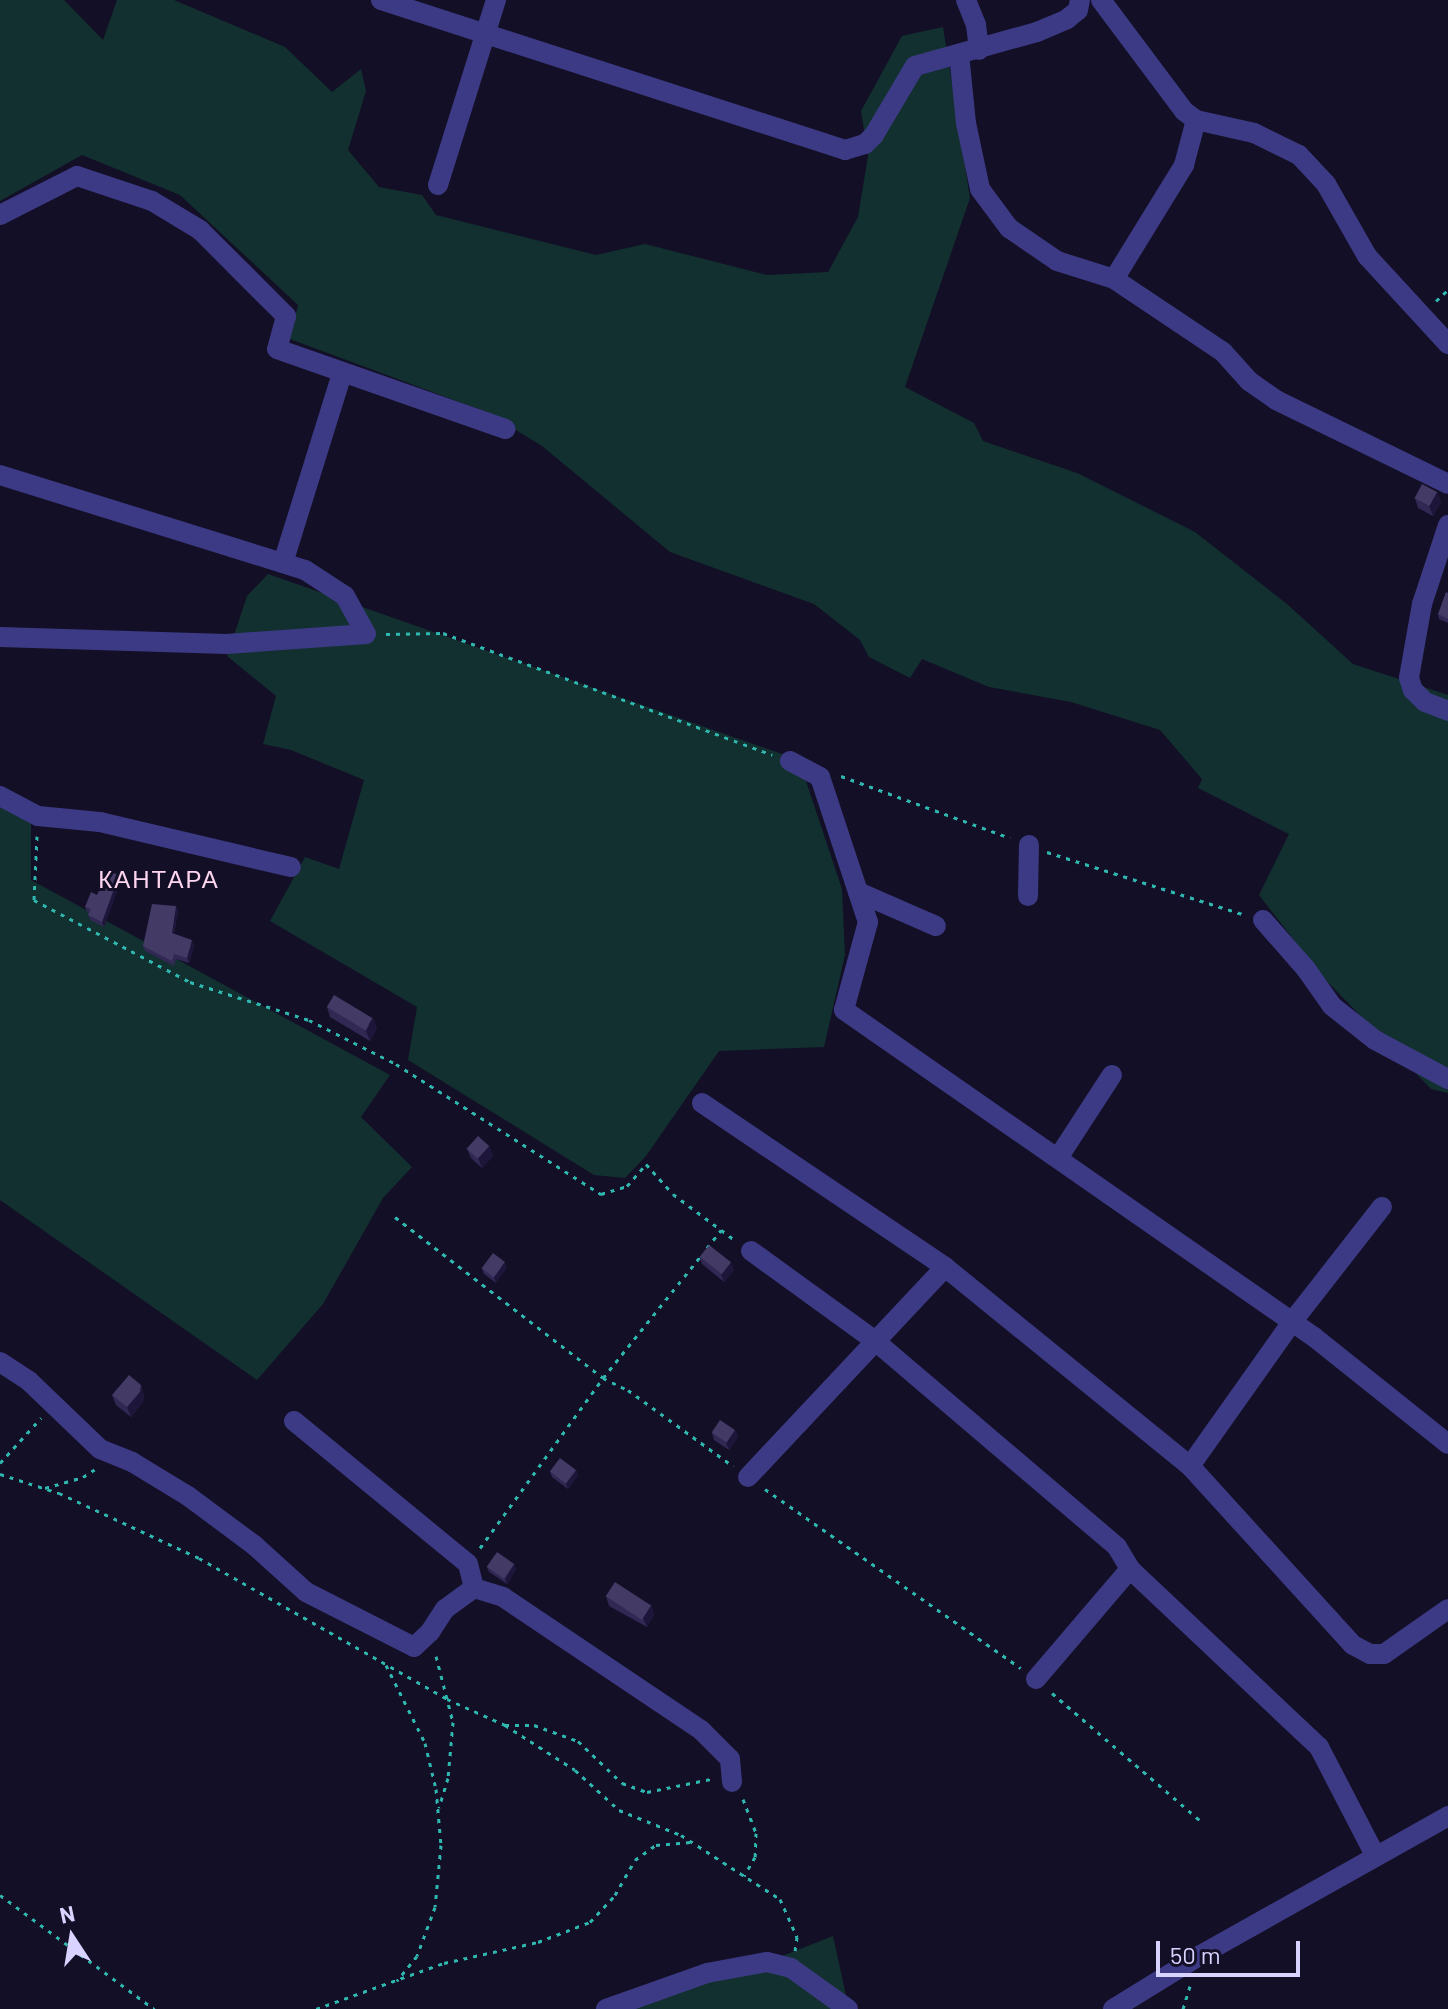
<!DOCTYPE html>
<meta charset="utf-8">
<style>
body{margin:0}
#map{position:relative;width:1448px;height:2009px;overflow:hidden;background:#130f26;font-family:Barlow,sans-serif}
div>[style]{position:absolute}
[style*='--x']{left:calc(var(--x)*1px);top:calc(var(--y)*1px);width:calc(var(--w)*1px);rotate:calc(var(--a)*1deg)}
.green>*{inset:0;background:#12302f}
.path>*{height:3px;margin-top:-1.5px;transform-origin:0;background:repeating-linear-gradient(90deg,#2fb8b0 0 4px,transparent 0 10px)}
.street>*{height:20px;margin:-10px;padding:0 10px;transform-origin:10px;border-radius:10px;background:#3d3a85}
.wall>*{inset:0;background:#312854}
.shaded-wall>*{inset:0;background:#1d163a}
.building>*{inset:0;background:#433a66;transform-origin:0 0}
span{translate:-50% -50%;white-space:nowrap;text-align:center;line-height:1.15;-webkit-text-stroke:6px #130f26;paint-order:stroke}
.neighbourhood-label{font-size:24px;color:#ffd6f0;letter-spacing:2px}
.north{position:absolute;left:32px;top:1897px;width:80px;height:80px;-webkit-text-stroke:6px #130f26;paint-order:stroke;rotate:348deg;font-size:22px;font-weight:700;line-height:32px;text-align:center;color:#d9d4ff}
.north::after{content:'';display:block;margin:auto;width:28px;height:36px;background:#d9d4ff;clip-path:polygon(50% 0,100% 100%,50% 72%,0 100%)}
.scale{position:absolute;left:1156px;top:1941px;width:144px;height:36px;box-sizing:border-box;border:4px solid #d9d4ff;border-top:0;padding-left:10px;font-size:24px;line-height:28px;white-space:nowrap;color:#d9d4ff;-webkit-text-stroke:6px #130f26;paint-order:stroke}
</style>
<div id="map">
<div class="green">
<i style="clip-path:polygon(0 0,64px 0,103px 40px,117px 0,174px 0,285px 47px,332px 92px,361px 69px,366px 91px,348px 150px,379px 187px,422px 195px,436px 215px,596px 255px,645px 244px,767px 275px,828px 272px,858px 217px,868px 156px,861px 111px,902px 36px,943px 27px,970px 198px,905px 387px,974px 423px,983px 441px,1077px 473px,1195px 532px,1287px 604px,1353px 664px,1448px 695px,1448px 1093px,1431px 1089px,1322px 976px,1259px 895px,1289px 834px,1198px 788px,1202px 779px,1160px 730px,1071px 702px,989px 687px,922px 659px,910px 678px,869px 657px,860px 640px,814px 604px,670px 552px,542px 446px,486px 412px,290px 339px,298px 305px,180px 195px,82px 155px,0 201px)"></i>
<i style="clip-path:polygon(268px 574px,799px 760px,842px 889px,845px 955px,824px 1047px,719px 1051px,646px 1156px,625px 1178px,594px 1175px,408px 1060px,417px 1007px,270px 921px,305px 857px,339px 869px,364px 780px,291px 750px,263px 744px,276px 696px,227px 656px,247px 596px)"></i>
<i style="clip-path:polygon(0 806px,31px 823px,31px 880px,390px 1075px,361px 1117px,412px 1167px,383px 1198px,323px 1304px,257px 1380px,0 1200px)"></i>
<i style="clip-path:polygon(833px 1936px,849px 2009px,606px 2009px,767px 1962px)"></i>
</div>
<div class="path">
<i style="--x:1436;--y:301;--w:16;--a:-43"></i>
<i style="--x:386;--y:634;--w:57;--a:-1"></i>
<i style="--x:443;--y:633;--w:351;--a:20.3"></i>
<i style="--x:841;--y:776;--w:180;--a:20.1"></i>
<i style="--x:37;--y:836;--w:64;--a:92.7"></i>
<i style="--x:34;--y:900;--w:176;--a:27.7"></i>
<i style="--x:190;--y:982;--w:125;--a:17.7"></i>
<i style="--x:309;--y:1020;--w:97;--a:26.8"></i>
<i style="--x:396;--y:1064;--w:243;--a:32.4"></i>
<i style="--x:601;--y:1194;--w:27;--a:-17"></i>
<i style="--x:627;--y:1186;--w:29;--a:-49"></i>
<i style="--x:646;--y:1164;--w:40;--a:48"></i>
<i style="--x:673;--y:1194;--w:79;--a:36.7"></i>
<i style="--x:1047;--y:852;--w:209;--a:17.6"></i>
<i style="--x:395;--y:1217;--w:263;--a:37.7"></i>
<i style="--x:603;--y:1378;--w:28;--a:26"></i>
<i style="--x:628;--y:1390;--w:130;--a:35.9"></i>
<i style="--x:707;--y:1248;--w:23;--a:-52"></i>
<i style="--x:0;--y:1463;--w:61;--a:-47.7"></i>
<i style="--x:0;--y:1474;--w:62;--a:17.9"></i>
<i style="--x:59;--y:1493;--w:154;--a:24.9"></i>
<i style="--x:199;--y:1558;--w:285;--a:29.6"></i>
<i style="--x:447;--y:1699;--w:64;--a:24.1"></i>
<i style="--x:505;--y:1725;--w:83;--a:32.7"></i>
<i style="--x:575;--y:1770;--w:59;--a:42.3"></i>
<i style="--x:619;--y:1810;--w:67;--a:22"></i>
<i style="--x:681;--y:1835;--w:118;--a:32.9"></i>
<i style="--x:780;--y:1899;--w:42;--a:65.9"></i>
<i style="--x:797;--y:1937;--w:14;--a:98"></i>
<i style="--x:45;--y:1488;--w:40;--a:-16"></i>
<i style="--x:83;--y:1477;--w:17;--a:-33"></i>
<i style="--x:765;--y:1489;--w:312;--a:35"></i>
<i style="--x:480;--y:1548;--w:210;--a:-54.1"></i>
<i style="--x:603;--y:1378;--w:155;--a:-51.3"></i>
<i style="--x:436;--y:1656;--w:68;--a:75.6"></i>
<i style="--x:453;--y:1722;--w:56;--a:95.1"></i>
<i style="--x:448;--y:1778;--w:31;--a:107"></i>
<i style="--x:386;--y:1665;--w:87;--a:63.4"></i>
<i style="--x:425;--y:1743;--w:47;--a:76.6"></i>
<i style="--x:436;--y:1789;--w:56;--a:84.9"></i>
<i style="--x:441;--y:1845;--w:62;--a:95.5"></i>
<i style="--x:435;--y:1907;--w:52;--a:110.2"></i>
<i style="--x:417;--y:1956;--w:32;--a:129"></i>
<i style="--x:1052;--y:1693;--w:199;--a:40.7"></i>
<i style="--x:505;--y:1725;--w:29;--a:0"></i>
<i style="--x:534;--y:1725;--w:47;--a:20"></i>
<i style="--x:578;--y:1741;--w:61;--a:43.7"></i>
<i style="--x:622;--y:1783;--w:27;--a:20"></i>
<i style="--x:647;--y:1792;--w:65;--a:-11.5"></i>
<i style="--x:743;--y:1799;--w:36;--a:69"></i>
<i style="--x:756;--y:1833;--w:24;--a:92"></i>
<i style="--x:755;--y:1857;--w:22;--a:120"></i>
<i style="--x:0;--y:1895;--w:192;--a:36.5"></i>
<i style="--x:316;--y:2009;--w:136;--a:-19.8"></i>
<i style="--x:444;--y:1963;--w:96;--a:-12.6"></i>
<i style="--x:538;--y:1942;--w:56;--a:-21"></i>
<i style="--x:590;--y:1922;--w:37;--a:-47"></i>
<i style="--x:615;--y:1895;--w:40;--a:-60.3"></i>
<i style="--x:635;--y:1860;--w:26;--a:-36"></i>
<i style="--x:656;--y:1845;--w:35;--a:-5"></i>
<i style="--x:1183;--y:2009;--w:24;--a:-73"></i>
</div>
<div class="street">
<i style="--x:381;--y:0;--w:488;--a:17.9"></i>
<i style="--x:845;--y:150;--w:21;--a:-17"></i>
<i style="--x:865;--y:144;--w:13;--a:-45"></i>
<i style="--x:874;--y:135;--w:80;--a:-59.3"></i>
<i style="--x:915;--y:66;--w:127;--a:-15.6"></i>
<i style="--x:1037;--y:32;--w:33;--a:-23"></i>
<i style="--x:1067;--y:19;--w:14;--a:-39"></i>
<i style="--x:1078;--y:10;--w:10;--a:-79"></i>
<i style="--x:966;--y:0;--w:27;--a:68"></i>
<i style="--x:976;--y:25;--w:25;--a:83"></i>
<i style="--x:1101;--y:0;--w:139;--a:53.2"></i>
<i style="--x:1184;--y:111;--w:15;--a:37"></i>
<i style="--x:1196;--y:120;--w:59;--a:12.6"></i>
<i style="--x:1254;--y:133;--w:50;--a:26.1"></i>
<i style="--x:1299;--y:155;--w:40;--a:47"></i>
<i style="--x:1326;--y:184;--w:83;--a:60.3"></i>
<i style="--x:1367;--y:256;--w:120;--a:47.4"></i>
<i style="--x:959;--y:54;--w:69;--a:84.2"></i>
<i style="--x:966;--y:123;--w:67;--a:78"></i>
<i style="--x:980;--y:189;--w:49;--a:53.4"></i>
<i style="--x:1009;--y:228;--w:58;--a:34.5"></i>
<i style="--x:1057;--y:261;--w:60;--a:17.5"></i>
<i style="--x:1114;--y:279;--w:131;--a:33.8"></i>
<i style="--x:1223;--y:352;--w:39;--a:48"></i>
<i style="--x:1249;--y:381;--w:33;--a:35"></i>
<i style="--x:1276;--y:400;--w:191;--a:26"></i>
<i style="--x:438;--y:185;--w:194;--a:-72.6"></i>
<i style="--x:0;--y:215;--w:86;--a:-26.9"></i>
<i style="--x:77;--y:176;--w:79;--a:18.4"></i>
<i style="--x:152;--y:201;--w:56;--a:31.1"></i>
<i style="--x:200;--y:230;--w:122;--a:45"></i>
<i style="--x:286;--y:316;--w:34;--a:105"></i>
<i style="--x:277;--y:349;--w:242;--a:19.3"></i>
<i style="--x:1114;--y:279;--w:134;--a:-58.4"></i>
<i style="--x:1184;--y:165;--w:47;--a:-75.1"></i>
<i style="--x:0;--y:475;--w:319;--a:17.3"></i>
<i style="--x:305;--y:570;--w:48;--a:33"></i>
<i style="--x:345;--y:596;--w:43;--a:61.1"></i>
<i style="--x:366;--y:634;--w:140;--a:175.9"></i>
<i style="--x:226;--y:644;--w:226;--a:-178.2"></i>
<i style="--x:1448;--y:525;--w:83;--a:108.2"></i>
<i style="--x:1422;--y:604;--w:75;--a:100"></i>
<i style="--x:1409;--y:678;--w:13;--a:72"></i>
<i style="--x:1413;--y:690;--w:17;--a:45"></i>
<i style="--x:1425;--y:702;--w:25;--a:21"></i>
<i style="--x:283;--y:563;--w:198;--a:-72.7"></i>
<i style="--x:790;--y:761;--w:34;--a:28"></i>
<i style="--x:820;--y:777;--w:153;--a:71.7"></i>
<i style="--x:868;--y:922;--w:91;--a:105.3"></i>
<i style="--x:844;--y:1010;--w:573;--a:34.83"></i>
<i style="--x:1314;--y:1337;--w:171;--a:38.6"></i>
<i style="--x:0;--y:796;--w:43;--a:27.8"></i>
<i style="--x:38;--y:816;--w:62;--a:5.5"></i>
<i style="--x:100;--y:822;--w:196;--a:13.3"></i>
<i style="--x:858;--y:892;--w:85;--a:23.6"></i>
<i style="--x:1028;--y:896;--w:51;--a:-88.9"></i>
<i style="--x:1263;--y:920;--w:65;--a:48.7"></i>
<i style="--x:1306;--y:969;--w:45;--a:54.9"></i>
<i style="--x:1332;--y:1006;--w:55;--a:38.3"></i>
<i style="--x:1375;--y:1040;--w:83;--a:28.1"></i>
<i style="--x:702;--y:1103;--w:293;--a:34"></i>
<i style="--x:1058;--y:1158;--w:99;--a:-57"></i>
<i style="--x:751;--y:1251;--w:152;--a:35.9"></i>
<i style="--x:874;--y:1340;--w:319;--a:40.4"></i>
<i style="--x:1117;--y:1547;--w:26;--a:59"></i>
<i style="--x:1130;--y:1569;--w:260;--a:43.3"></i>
<i style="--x:1319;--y:1747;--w:122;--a:62.6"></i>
<i style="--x:0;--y:1362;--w:35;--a:33"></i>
<i style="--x:29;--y:1381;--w:98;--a:43.8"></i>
<i style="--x:100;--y:1449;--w:35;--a:22"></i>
<i style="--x:132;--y:1462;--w:66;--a:31.3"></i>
<i style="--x:188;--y:1496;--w:82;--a:36.6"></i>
<i style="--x:254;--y:1545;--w:70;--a:42.1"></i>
<i style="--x:306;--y:1592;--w:121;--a:27"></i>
<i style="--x:414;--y:1647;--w:22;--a:-43"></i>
<i style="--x:430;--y:1632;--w:27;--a:-57"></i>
<i style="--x:445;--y:1609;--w:36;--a:-36"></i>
<i style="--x:474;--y:1588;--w:30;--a:17"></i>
<i style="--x:503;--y:1597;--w:239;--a:33.9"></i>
<i style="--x:701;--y:1730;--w:41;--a:45"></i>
<i style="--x:730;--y:1759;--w:23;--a:85"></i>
<i style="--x:294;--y:1421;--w:225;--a:39.4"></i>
<i style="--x:468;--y:1564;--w:25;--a:76"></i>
<i style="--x:1190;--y:1466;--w:242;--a:47.7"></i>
<i style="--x:1353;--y:1645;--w:19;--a:28"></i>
<i style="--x:1370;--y:1654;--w:14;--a:0"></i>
<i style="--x:1384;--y:1654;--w:78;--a:-35.1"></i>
<i style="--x:748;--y:1477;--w:288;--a:-46.8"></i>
<i style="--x:945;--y:1267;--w:316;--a:39.1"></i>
<i style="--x:1190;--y:1466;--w:176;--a:-54.7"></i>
<i style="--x:1292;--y:1322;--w:146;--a:-52"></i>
<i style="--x:1036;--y:1679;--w:145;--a:-49.5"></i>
<i style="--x:606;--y:2009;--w:107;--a:-19.6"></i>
<i style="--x:707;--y:1973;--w:61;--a:-10.4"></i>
<i style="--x:767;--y:1962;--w:25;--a:14"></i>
<i style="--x:791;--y:1968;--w:70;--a:35.7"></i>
<i style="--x:1113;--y:2009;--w:101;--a:-31.6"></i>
<i style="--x:1199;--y:1956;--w:286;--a:-29.3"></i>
</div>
<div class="wall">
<i style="clip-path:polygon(1437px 492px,1441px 502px,1433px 516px,1418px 508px,1415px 498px)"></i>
<i style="clip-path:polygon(1448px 593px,1448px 623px,1439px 619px,1438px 614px)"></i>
<i style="clip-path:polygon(119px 875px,121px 880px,104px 927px,90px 920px,88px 915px,89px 912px,87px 912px,85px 907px)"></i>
<i style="clip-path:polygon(176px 906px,178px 911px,174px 934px,194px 945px,189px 963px,176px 959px,174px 966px,145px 951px,143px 946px)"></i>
<i style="clip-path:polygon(327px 1007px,377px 1028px,370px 1041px,330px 1017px)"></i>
<i style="clip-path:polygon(489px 1146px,493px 1156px,482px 1168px,471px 1158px,467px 1149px)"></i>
<i style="clip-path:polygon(699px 1256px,734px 1270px,724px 1282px,702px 1264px)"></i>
<i style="clip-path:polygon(507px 1267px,496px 1283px,484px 1274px,482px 1269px)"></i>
<i style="clip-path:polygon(141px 1385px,144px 1395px,143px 1402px,131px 1417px,116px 1405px,112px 1395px)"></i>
<i style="clip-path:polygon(735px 1430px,738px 1437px,729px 1450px,714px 1440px,712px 1433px)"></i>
<i style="clip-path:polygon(576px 1470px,578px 1475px,568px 1489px,552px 1477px,550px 1472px)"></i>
<i style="clip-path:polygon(514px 1564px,516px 1569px,507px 1584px,489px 1572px,487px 1567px)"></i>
<i style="clip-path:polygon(606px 1596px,651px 1605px,654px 1615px,647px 1627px,609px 1606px)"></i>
</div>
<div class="shaded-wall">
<i style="clip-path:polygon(1437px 492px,1441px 502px,1433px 516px,1429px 506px)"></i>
<i style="clip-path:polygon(119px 875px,121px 880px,104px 927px,102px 922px)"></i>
<i style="clip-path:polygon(176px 906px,178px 911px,173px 938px,172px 933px)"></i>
<i style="clip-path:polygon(192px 940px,194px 945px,189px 963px,187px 958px)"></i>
<i style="clip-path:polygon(373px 1018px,377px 1028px,370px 1041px,366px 1031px)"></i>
<i style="clip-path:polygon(489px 1146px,493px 1156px,482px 1168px,478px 1158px)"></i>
<i style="clip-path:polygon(505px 1262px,507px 1267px,496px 1283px,494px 1278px)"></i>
<i style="clip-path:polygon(731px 1262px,734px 1270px,724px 1282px,721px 1275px)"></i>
<i style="clip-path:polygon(141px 1385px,144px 1395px,143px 1402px,131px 1417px,127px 1407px)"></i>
<i style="clip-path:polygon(735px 1430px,738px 1437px,729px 1450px,726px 1443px)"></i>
<i style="clip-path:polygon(576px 1470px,578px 1475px,568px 1489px,566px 1484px)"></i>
<i style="clip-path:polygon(514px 1564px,516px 1569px,507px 1584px,505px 1579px)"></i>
<i style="clip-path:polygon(651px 1605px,654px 1615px,647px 1627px,643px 1618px)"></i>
</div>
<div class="building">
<i style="left:1422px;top:484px;width:17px;height:16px;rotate:28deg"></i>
<i style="clip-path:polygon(1446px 592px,1448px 593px,1448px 619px,1438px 614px)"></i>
<i style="clip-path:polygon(108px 871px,119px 875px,102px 922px,88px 915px,91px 909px,85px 907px,91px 892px,97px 895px)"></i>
<i style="clip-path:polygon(152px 904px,176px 906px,172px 933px,192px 940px,187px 958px,174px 954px,172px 961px,143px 946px)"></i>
<i style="left:334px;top:995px;width:45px;height:14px;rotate:31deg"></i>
<i style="left:478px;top:1136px;width:15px;height:17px;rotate:42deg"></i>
<i style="left:709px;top:1245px;width:28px;height:15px;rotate:38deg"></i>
<i style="left:493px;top:1253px;width:15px;height:19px;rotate:37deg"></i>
<i style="clip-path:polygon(129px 1375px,141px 1385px,140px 1392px,127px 1407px,112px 1395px)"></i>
<i style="left:720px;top:1420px;width:18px;height:15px;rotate:34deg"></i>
<i style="left:560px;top:1458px;width:20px;height:17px;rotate:37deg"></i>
<i style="left:497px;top:1552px;width:21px;height:18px;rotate:35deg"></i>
<i style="left:615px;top:1582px;width:43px;height:17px;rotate:33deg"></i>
</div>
<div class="neighbourhood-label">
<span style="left:159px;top:879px">КАНТАРА</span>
</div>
<div class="north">N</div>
<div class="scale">50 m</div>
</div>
